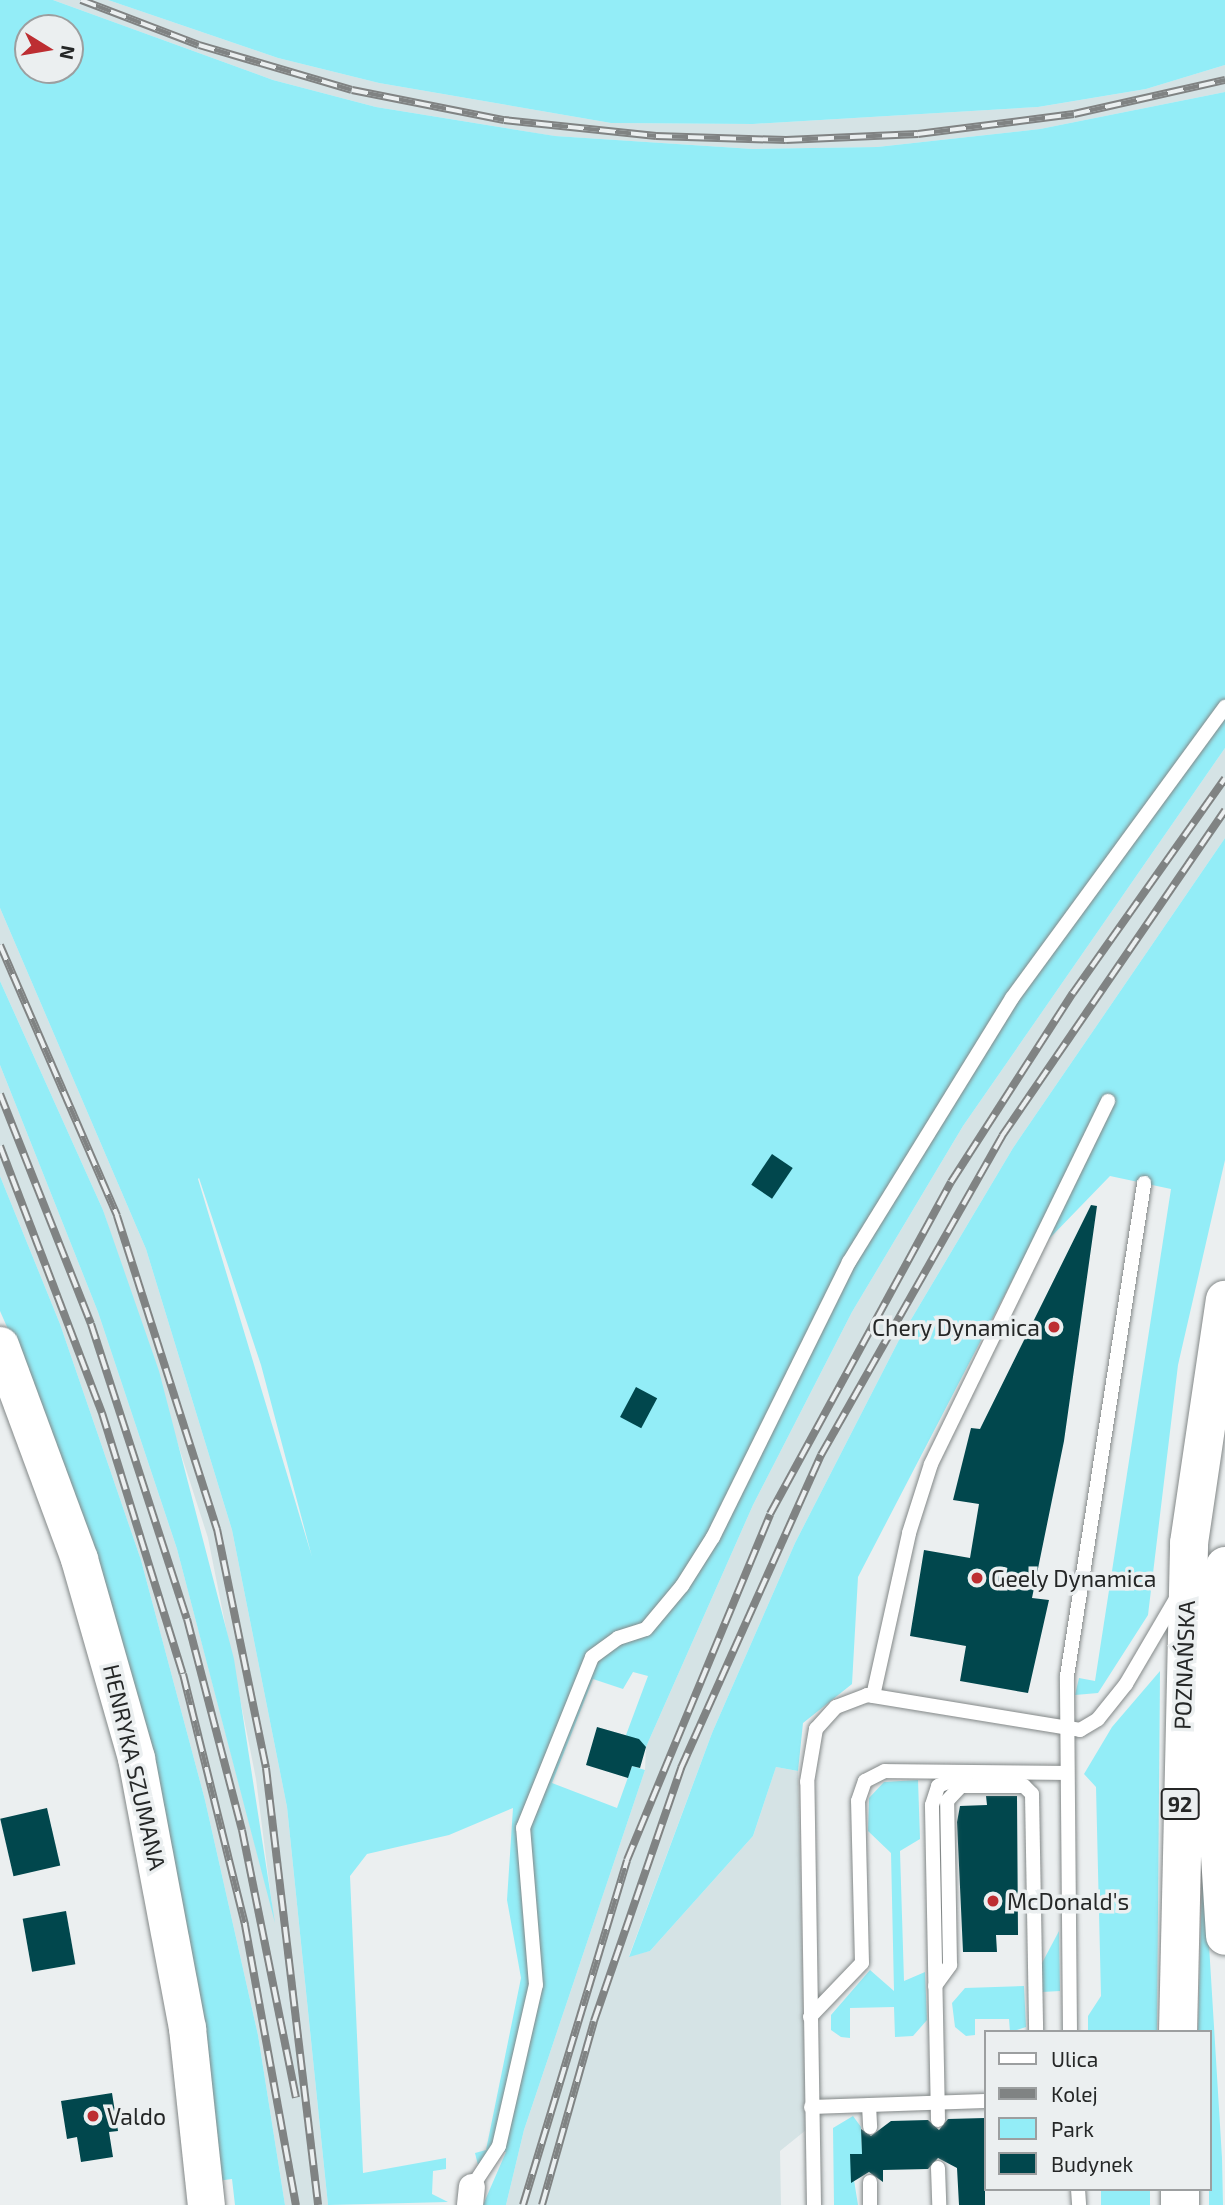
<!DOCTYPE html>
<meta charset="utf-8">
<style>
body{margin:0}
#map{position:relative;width:1225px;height:2205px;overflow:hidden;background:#ebeff0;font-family:"Exo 2",sans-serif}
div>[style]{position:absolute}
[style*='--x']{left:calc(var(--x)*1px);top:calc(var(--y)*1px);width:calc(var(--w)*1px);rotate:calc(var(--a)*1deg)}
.built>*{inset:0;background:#d5e3e5}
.green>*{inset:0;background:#93edf7;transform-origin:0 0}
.building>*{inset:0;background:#01474d;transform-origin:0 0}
.roads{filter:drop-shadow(0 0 2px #838888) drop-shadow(0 0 2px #838888)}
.lane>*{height:14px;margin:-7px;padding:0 7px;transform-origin:7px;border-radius:7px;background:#fff}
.street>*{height:26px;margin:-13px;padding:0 13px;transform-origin:13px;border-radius:13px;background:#fff}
.secondary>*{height:37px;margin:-18.5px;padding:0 18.5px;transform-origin:18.5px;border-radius:18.5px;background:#fff}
.primary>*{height:38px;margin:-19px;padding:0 19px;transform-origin:19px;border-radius:19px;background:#fff}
.rail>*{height:8px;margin-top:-4px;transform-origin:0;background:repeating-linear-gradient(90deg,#ebeff0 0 16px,#808383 0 32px);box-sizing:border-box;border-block:2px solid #808383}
.dots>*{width:19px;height:19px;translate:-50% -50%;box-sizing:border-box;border:4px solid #ebeff0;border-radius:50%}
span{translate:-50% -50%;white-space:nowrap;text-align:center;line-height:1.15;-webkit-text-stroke:7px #ebeff0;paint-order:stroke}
.shield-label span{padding:2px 5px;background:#ebeff0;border:2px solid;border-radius:5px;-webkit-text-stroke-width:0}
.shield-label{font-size:21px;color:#252727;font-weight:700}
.poi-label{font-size:23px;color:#252727}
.right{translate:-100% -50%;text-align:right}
.left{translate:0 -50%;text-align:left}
.street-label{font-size:23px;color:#252727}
.legend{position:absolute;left:984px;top:2030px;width:228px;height:161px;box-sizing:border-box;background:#ebeff0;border:2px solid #9c9fa0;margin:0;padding:9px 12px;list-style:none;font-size:21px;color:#252727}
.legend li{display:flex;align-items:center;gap:14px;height:35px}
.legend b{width:35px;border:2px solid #9c9fa0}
.north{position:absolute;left:14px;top:14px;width:70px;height:70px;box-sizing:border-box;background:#ebeff0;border:2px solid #9c9fa0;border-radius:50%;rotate:101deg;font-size:19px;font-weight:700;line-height:28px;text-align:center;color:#252727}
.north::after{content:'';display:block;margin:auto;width:24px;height:32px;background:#bd2e32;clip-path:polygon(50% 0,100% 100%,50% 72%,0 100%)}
</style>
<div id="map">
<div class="built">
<i style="clip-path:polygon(53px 0,108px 0,278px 58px,379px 83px,611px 123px,753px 124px,1038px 107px,1146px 89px,1225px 65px,1225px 92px,1040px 129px,877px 147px,753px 149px,554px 136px,376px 107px,273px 80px)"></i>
<i style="clip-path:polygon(1225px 748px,1225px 838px,1013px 1148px,900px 1338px,795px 1543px,712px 1733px,629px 1956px,650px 1951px,753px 1836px,776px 1767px,798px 1771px,806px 2130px,780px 2151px,781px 2205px,506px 2205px,524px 2130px,645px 1770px,646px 1747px,753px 1505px,852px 1312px,963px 1126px)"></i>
<i style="clip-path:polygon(0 908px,146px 1249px,232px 1530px,287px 1807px,328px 2205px,285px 2205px,258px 2035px,205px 1800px,141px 1560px,60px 1324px,0 1176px,0 1065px,98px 1312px,177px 1549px,273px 1913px,256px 1779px,208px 1538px,103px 1210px,0 981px)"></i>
</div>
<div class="green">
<i style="clip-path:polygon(evenodd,0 0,53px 0,273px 80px,376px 107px,555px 136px,753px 149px,877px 147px,1040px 129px,1225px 92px,1225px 748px,963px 1126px,852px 1312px,753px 1505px,646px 1747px,626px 1735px,648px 1676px,633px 1672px,623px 1689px,593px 1679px,552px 1783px,617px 1808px,632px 1766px,645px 1770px,524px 2130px,506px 2205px,483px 2205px,506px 2152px,491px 2149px,478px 2165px,475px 2153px,486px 2150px,521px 1978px,507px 1900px,513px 1808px,449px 1835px,367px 1854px,350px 1876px,363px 2173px,446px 2158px,446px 2169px,433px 2171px,432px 2194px,448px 2202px,328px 2205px,287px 1807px,232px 1530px,146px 1249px,0 908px,0 0,28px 28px,70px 28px,70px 70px,28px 70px,28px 28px,0 0,199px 1178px,261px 1365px,312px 1557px,198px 1179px,199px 1178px)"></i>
<i style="clip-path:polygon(108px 0,1225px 0,1225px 65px,1146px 89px,1038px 107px,753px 124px,611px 123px,379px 83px,278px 58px)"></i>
<i style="clip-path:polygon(1225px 838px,1225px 1160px,1178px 1365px,1148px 1615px,1098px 1693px,1075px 1695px,1079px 1678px,1095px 1681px,1171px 1189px,1110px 1176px,1016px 1273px,858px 1577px,852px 1684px,803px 1723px,798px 1771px,776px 1767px,753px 1836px,650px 1951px,629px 1957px,712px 1733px,795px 1543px,900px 1338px,1013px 1148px)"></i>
<i style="clip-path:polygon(0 981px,103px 1210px,159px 1371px,234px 1659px,275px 1923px,177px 1549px,98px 1312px,0 1065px)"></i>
<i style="clip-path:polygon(0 1176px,60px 1324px,141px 1560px,205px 1800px,258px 2035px,285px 2205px,235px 2205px,232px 2179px,217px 2181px,29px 1377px,0 1311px)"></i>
<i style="clip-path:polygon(1160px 1671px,1157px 2032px,1088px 2032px,1088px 2016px,1101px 1996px,1096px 1787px,1084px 1774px,1112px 1727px)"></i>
<i style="clip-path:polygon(918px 1780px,920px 1839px,900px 1851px,904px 1981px,925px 1972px,927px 2020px,913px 2036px,895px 2037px,894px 2007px,850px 2008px,850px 2038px,841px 2037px,831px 2030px,831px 2015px,870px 1970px,894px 1991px,891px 1853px,868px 1831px,869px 1798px,884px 1782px)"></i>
<i style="clip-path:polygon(1203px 1846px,1222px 2158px,1223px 2205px,1209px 2205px,1209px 2032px,1198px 2032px)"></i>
<i style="clip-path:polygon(1059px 1931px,1060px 1991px,1042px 1992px,1042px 1963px)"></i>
<i style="clip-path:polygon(1024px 1986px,1026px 2027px,1010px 2032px,1009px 2019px,975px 2019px,975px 2035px,966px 2036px,955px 2027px,952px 2003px,965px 1988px)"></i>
<i style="clip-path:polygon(853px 2116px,861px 2127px,862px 2154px,850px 2155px,858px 2205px,834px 2205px,833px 2128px)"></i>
<i style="left:1101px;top:2189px;width:49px;height:16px"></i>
</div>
<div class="building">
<i style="left:772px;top:1154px;width:25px;height:37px;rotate:34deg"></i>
<i style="clip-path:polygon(1091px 1205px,1097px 1206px,1064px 1441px,1032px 1598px,1049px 1600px,1028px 1693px,960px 1681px,966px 1646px,910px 1636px,924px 1550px,970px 1558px,979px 1504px,953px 1500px,971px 1428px,980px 1429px)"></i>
<i style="left:636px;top:1387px;width:24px;height:34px;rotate:28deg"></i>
<i style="clip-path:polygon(597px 1727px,639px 1739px,646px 1747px,640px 1768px,632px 1766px,628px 1778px,586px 1765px)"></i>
<i style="clip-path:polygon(986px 1796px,1017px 1796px,1018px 1935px,996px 1935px,997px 1952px,963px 1952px,957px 1822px,960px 1806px,987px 1805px)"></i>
<i style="left:47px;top:1808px;width:59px;height:48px;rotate:77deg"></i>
<i style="left:66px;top:1911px;width:54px;height:44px;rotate:80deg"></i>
<i style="clip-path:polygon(112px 2093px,118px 2131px,109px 2132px,113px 2157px,81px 2162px,77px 2137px,67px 2139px,61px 2101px)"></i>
<i style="clip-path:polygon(985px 2118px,985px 2205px,959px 2205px,957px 2168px,938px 2158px,928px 2169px,883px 2170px,883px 2182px,869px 2172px,851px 2183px,850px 2154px,862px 2154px,861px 2129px,871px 2136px,891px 2121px,928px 2120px,939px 2130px,948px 2119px)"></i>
</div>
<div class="roads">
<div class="lane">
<i style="--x:873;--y:1696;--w:167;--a:-77.5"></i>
<i style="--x:909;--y:1533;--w:72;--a:-72.3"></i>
<i style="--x:931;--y:1464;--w:404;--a:-64"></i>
<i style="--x:935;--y:1986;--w:26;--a:-54"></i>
<i style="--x:950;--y:1965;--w:164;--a:-91"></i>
<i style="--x:947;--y:1801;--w:21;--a:-47"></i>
<i style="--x:961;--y:1786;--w:63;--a:0"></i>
<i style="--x:1024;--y:1786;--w:11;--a:45"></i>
<i style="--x:1032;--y:1794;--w:238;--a:89"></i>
<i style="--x:810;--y:2017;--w:75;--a:-46.1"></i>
<i style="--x:862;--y:1963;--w:162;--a:-91.4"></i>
<i style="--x:858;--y:1801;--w:21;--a:-71"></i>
<i style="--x:865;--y:1781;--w:22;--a:-27"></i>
<i style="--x:885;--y:1771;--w:178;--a:0.6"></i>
<i style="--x:1070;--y:2032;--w:356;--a:-90.5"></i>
<i style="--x:1067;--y:1676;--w:499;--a:-81.1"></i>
<i style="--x:869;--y:2105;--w:22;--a:87"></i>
<i style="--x:811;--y:2107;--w:174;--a:-2"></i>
<i style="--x:938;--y:2120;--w:315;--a:-91.1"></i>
<i style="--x:932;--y:1805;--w:20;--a:-72"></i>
<i style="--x:938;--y:1786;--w:31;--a:-22"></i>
<i style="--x:938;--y:2168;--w:37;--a:88"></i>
<i style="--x:870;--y:2182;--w:23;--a:90"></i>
<i style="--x:472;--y:2187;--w:49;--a:-56.6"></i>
<i style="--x:499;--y:2146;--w:165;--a:-77.1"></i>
<i style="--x:536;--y:1985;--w:158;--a:-94.7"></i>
<i style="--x:523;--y:1828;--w:184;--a:-68"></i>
<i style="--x:592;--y:1657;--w:32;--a:-36"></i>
<i style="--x:618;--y:1638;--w:29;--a:-18"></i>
<i style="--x:646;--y:1629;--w:56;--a:-50.1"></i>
<i style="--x:682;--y:1586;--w:58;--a:-57.7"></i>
<i style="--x:713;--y:1537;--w:307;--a:-63.7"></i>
<i style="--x:849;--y:1262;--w:310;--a:-58.3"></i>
<i style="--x:1012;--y:998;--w:361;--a:-53.8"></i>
<i style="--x:1078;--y:2189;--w:16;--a:86"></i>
<i style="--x:814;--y:2205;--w:423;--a:-90.9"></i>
<i style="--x:807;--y:1782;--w:54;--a:-80.4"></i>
<i style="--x:816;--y:1729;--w:30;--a:-48"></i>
<i style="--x:836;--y:1707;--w:33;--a:-21"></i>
<i style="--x:867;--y:1695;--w:216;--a:9.3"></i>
<i style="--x:1080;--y:1730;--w:21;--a:-31"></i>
<i style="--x:1098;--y:1719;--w:45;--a:-51.3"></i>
<i style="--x:1126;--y:1684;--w:101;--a:-59.6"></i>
</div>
<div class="street">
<i style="--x:470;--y:2205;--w:18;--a:-84"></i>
</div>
<div class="secondary">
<i style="--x:0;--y:1345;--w:228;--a:69.7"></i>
<i style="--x:79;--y:1559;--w:207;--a:74"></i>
<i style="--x:136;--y:1758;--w:275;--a:79.3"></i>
<i style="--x:187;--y:2028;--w:178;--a:83.9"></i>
</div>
<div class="primary">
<i style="--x:1225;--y:1566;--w:258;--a:91.6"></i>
<i style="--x:1218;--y:1824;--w:112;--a:86.4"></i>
<i style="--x:1178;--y:2032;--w:489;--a:-88.7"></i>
<i style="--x:1189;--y:1543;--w:246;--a:-81.6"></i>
<i style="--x:1180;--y:2189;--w:16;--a:90"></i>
</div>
</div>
<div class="rail">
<i style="--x:81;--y:0;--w:126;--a:20.9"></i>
<i style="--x:199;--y:45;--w:159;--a:16.4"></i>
<i style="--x:352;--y:90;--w:155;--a:11.2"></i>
<i style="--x:504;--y:120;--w:153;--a:6"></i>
<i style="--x:656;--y:136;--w:130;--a:1.8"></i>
<i style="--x:786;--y:140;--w:132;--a:-2.6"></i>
<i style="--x:918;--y:134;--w:157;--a:-7.3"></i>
<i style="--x:1074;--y:114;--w:155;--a:-12.7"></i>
<i style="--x:0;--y:945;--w:295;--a:66.6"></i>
<i style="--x:117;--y:1216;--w:329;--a:72.3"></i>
<i style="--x:217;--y:1529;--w:244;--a:78.4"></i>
<i style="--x:266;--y:1768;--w:440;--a:83.2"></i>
<i style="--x:0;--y:1094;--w:247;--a:68.4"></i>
<i style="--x:91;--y:1324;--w:310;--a:72"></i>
<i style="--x:187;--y:1619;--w:218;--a:75.4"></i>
<i style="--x:242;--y:1830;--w:273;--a:78.6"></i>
<i style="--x:0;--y:1146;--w:286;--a:69.1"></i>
<i style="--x:102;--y:1413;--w:273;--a:72.8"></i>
<i style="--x:183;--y:1674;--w:259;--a:76.1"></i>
<i style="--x:245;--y:1925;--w:285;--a:79.7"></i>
<i style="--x:523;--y:2205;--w:360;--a:-73.2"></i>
<i style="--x:627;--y:1860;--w:374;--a:-67.5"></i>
<i style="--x:770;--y:1514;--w:378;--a:-61.4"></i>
<i style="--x:951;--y:1182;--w:225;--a:-57.2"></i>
<i style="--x:1073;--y:993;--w:263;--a:-54.7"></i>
<i style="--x:542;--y:2205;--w:191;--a:-74.2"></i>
<i style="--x:594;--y:2021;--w:268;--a:-71"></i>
<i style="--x:681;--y:1768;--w:343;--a:-65.9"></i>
<i style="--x:821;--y:1455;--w:367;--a:-60.4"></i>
<i style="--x:1002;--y:1136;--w:395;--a:-55.6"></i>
</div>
<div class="dots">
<i style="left:1054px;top:1327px;background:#bd2e32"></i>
<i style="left:977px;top:1578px;background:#bd2e32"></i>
<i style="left:993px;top:1901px;background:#bd2e32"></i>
<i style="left:93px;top:2116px;background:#bd2e32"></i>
</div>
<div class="shield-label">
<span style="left:1180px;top:1804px">92</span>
</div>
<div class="poi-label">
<span class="right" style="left:1040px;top:1327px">Chery Dynamica</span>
<span class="left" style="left:991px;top:1578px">Geely Dynamica</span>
<span class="left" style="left:1007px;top:1901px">McDonald's</span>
<span class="left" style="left:107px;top:2116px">Valdo</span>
</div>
<div class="street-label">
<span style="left:1184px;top:1665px;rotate:-88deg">POZNAŃSKA</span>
<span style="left:135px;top:1767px;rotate:77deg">HENRYKA SZUMANA</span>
</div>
<ul class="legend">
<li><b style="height:9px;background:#fff"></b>Ulica</li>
<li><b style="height:9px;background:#808383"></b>Kolej</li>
<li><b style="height:19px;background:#93edf7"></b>Park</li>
<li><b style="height:19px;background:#01474d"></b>Budynek</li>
</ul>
<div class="north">N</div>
</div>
